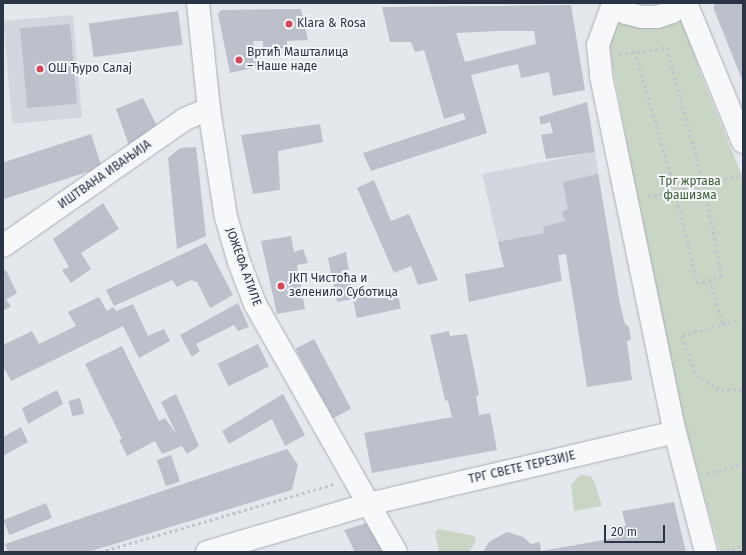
<!DOCTYPE html>
<meta charset="utf-8">
<style>
body{margin:0}
#map{position:relative;width:746px;height:555px;overflow:hidden;background:#e4e7ec;font-family:"Fira Sans",sans-serif}
div>[style]{position:absolute}
[style*='--x']{left:calc(var(--x)*1px);top:calc(var(--y)*1px);width:calc(var(--w)*1px);rotate:calc(var(--a)*1deg)}
.built>*{inset:0;background:#d2d6de;transform-origin:0 0}
.green>*{inset:0;background:#c9d6c5}
.building>*{inset:0;background:#bbc0ca;transform-origin:0 0}
.path>*{height:2.5px;margin-top:-1.25px;transform-origin:0;background:repeating-linear-gradient(90deg,#c2c5cb 0 3px,transparent 0 6px)}
.roads{filter:drop-shadow(0 0 1px #a9aeb7) drop-shadow(0 0 1px #a9aeb7)}
.minor>*{height:22px;margin:-11px;padding:0 11px;transform-origin:11px;border-radius:11px;background:#f7f8fa}
.dots>*{width:11px;height:11px;translate:-50% -50%;box-sizing:border-box;border:2px solid #f4f6f9;border-radius:50%}
span{translate:-50% -50%;white-space:nowrap;text-align:center;line-height:1.15;-webkit-text-stroke:4px #f4f6f9;paint-order:stroke}
.poi-label{font-size:12px;color:#2b3445}
.left{translate:0 -50%;text-align:left}
.street-label{font-size:12px;color:#2b3445}
.park-label{font-size:12px;color:#3f6138}
.frame{position:absolute;inset:0;border:4px solid #2b3445;pointer-events:none}
.scale{position:absolute;left:604px;top:525px;width:61px;height:18px;box-sizing:border-box;border:2px solid #2b3445;border-top:0;padding-left:5px;font-size:12px;line-height:14px;white-space:nowrap;color:#2b3445;-webkit-text-stroke:3px #f4f6f9;paint-order:stroke}
</style>
<div id="map">
<div class="built">
<i style="left:73px;top:15px;width:103px;height:70px;rotate:85deg"></i>
<i style="clip-path:polygon(595px 152px,610px 245px,558px 255px,498px 242px,482px 174px)"></i>
</div>
<div class="green">
<i style="clip-path:polygon(620px 14px,683px 15px,700px 72px,743px 178px,743px 552px,720px 552px,668px 367px,609px 46px)"></i>
<i style="clip-path:polygon(580px 475px,590px 476px,594px 481px,602px 506px,574px 511px,571px 485px)"></i>
<i style="clip-path:polygon(438px 529px,475px 536px,476px 540px,469px 552px,439px 552px,435px 532px)"></i>
</div>
<div class="building">
<i style="clip-path:polygon(716px 3px,743px 4px,743px 82px,713px 7px)"></i>
<i style="clip-path:polygon(evenodd,571px 5px,585px 90px,553px 96px,549px 72px,521px 78px,518px 64px,471px 75px,487px 133px,371px 171px,363px 153px,466px 119px,463px 113px,444px 119px,424px 50px,415px 52px,411px 42px,390px 42px,382px 7px,571px 5px,497px 31px,534px 31px,536px 44px,465px 62px,456px 33px,497px 31px)"></i>
<i style="clip-path:polygon(301px 9px,308px 40px,287px 41px,287px 48px,263px 49px,263px 41px,253px 41px,257px 67px,230px 73px,218px 14px,221px 10px)"></i>
<i style="left:178px;top:11px;width:34px;height:90px;rotate:82deg"></i>
<i style="left:70px;top:24px;width:80px;height:50px;rotate:85deg"></i>
<i style="clip-path:polygon(143px 98px,158px 128px,130px 148px,116px 109px)"></i>
<i style="clip-path:polygon(587px 102px,595px 152px,546px 159px,541px 135px,553px 133px,550px 122px,541px 125px,539px 117px)"></i>
<i style="clip-path:polygon(320px 124px,323px 142px,278px 151px,280px 190px,253px 194px,241px 135px)"></i>
<i style="left:91px;top:134px;width:35px;height:106px;rotate:72deg"></i>
<i style="clip-path:polygon(196px 147px,206px 236px,177px 249px,168px 158px,180px 148px)"></i>
<i style="clip-path:polygon(598px 174px,620px 304px,625px 324px,629px 327px,631px 339px,627px 342px,632px 380px,587px 387px,566px 254px,558px 255px,562px 281px,469px 302px,465px 274px,504px 267px,498px 242px,544px 233px,543px 227px,567px 220px,563px 217px,563px 211px,568px 209px,563px 182px)"></i>
<i style="clip-path:polygon(374px 180px,391px 221px,409px 214px,438px 280px,418px 285px,411px 266px,394px 273px,357px 188px)"></i>
<i style="clip-path:polygon(103px 203px,119px 229px,81px 253px,91px 269px,71px 283px,62px 270px,69px 267px,53px 239px)"></i>
<i style="clip-path:polygon(291px 236px,294px 252px,303px 249px,308px 263px,297px 265px,305px 309px,277px 314px,261px 241px)"></i>
<i style="clip-path:polygon(206px 243px,233px 295px,210px 308px,197px 282px,191px 280px,177px 287px,172px 280px,114px 306px,106px 290px)"></i>
<i style="clip-path:polygon(346px 252px,353px 299px,337px 302px,328px 258px)"></i>
<i style="clip-path:polygon(6px 270px,17px 293px,6px 300px,11px 306px,3px 311px,3px 272px)"></i>
<i style="left:397px;top:290px;width:19px;height:45px;rotate:78deg"></i>
<i style="clip-path:polygon(99px 297px,107px 311px,113px 307px,116px 311px,133px 304px,148px 336px,164px 329px,170px 341px,139px 358px,123px 326px,11px 381px,3px 366px,3px 345px,32px 331px,39px 344px,76px 326px,68px 312px)"></i>
<i style="clip-path:polygon(238px 303px,249px 327px,238px 331px,234px 325px,196px 344px,200px 351px,192px 357px,180px 335px)"></i>
<i style="clip-path:polygon(449px 331px,450px 336px,467px 334px,479px 395px,476px 396px,479px 415px,490px 413px,497px 450px,372px 473px,364px 433px,452px 417px,448px 401px,445px 400px,430px 335px)"></i>
<i style="left:314px;top:339px;width:79px;height:21px;rotate:62deg"></i>
<i style="left:258px;top:344px;width:25px;height:45px;rotate:64deg"></i>
<i style="clip-path:polygon(122px 346px,159px 421px,165px 418px,177px 435px,161px 402px,176px 394px,199px 446px,187px 454px,182px 446px,162px 454px,155px 441px,127px 456px,119px 440px,122px 439px,85px 364px)"></i>
<i style="clip-path:polygon(57px 390px,63px 404px,28px 424px,22px 408px)"></i>
<i style="clip-path:polygon(283px 394px,305px 435px,285px 446px,272px 419px,229px 444px,222px 431px)"></i>
<i style="left:80px;top:398px;width:16px;height:12px;rotate:75deg"></i>
<i style="clip-path:polygon(21px 427px,28px 442px,3px 456px,3px 437px)"></i>
<i style="clip-path:polygon(287px 449px,298px 465px,292px 490px,88px 552px,8px 552px,5px 544px)"></i>
<i style="left:171px;top:455px;width:28px;height:15px;rotate:71deg"></i>
<i style="clip-path:polygon(674px 502px,686px 552px,483px 552px,489px 542px,507px 532px,523px 537px,531px 544px,540px 542px,541px 551px,615px 538px,613px 529px,626px 526px,622px 511px)"></i>
<i style="left:46px;top:503px;width:16px;height:46px;rotate:68deg"></i>
<i style="clip-path:polygon(370px 522px,385px 552px,355px 552px,344px 530px)"></i>
</div>
<div class="path">
<i style="--x:619;--y:54;--w:48;--a:-7.1"></i>
<i style="--x:667;--y:48;--w:142;--a:74.9"></i>
<i style="--x:704;--y:185;--w:93;--a:78.8"></i>
<i style="--x:722;--y:276;--w:26;--a:162"></i>
<i style="--x:697;--y:284;--w:95;--a:-103.4"></i>
<i style="--x:675;--y:192;--w:145;--a:-106.1"></i>
<i style="--x:648;--y:197;--w:97;--a:-13.2"></i>
<i style="--x:710;--y:280;--w:47;--a:73.9"></i>
<i style="--x:743;--y:319;--w:63;--a:164.4"></i>
<i style="--x:682;--y:336;--w:41;--a:70.3"></i>
<i style="--x:696;--y:375;--w:29;--a:31"></i>
<i style="--x:721;--y:390;--w:22;--a:-3"></i>
<i style="--x:741;--y:390;--w:5;--a:68"></i>
<i style="--x:707;--y:474;--w:38;--a:-17"></i>
<i style="--x:726;--y:551;--w:18;--a:-19"></i>
<i style="--x:100;--y:552;--w:244;--a:-16.2"></i>
</div>
<div class="roads">
<div class="minor">
<i style="--x:198;--y:3;--w:107;--a:84.1"></i>
<i style="--x:209;--y:109;--w:109;--a:81.1"></i>
<i style="--x:226;--y:217;--w:47;--a:73.9"></i>
<i style="--x:239;--y:262;--w:45;--a:69.1"></i>
<i style="--x:255;--y:304;--w:285;--a:60.4"></i>
<i style="--x:612;--y:3;--w:17;--a:36"></i>
<i style="--x:626;--y:13;--w:16;--a:14"></i>
<i style="--x:642;--y:17;--w:15;--a:0"></i>
<i style="--x:657;--y:17;--w:16;--a:-18"></i>
<i style="--x:672;--y:12;--w:15;--a:-37"></i>
<i style="--x:686;--y:3;--w:150;--a:67.7"></i>
<i style="--x:613;--y:4;--w:44;--a:110.1"></i>
<i style="--x:598;--y:45;--w:31;--a:84"></i>
<i style="--x:601;--y:76;--w:364;--a:78.3"></i>
<i style="--x:675;--y:432;--w:124;--a:75.5"></i>
<i style="--x:3;--y:246;--w:222;--a:-34.9"></i>
<i style="--x:185;--y:119;--w:26;--a:-23"></i>
<i style="--x:207;--y:552;--w:169;--a:-16.5"></i>
<i style="--x:369;--y:504;--w:314;--a:-13.2"></i>
</div>
</div>
<div class="dots">
<i style="left:289px;top:24px;background:#d1495b"></i>
<i style="left:239px;top:60px;background:#d1495b"></i>
<i style="left:40px;top:69px;background:#d1495b"></i>
<i style="left:281px;top:286px;background:#d1495b"></i>
</div>
<div class="poi-label">
<span class="left" style="left:297px;top:24px">Klara &amp; Rosa</span>
<span class="left" style="left:247px;top:60px">Вртић Машталица<br>– Наше наде</span>
<span class="left" style="left:48px;top:69px">ОШ Ђуро Салај</span>
<span class="left" style="left:289px;top:286px">ЈКП Чистоћа и<br>зеленило Суботица</span>
</div>
<div class="street-label">
<span style="left:105px;top:175px;rotate:-35deg">ИШТВАНА ИВАЊИЈА</span>
<span style="left:243px;top:267px;rotate:70deg">ЈОЖЕФА АТИЛЕ</span>
<span style="left:522px;top:468px;rotate:-13deg">ТРГ СВЕТЕ ТЕРЕЗИЈЕ</span>
</div>
<div class="park-label">
<span style="left:690px;top:189px">Трг жртава<br>фашизма</span>
</div>
<div class="frame"></div>
<div class="scale">20 m</div>
</div>
